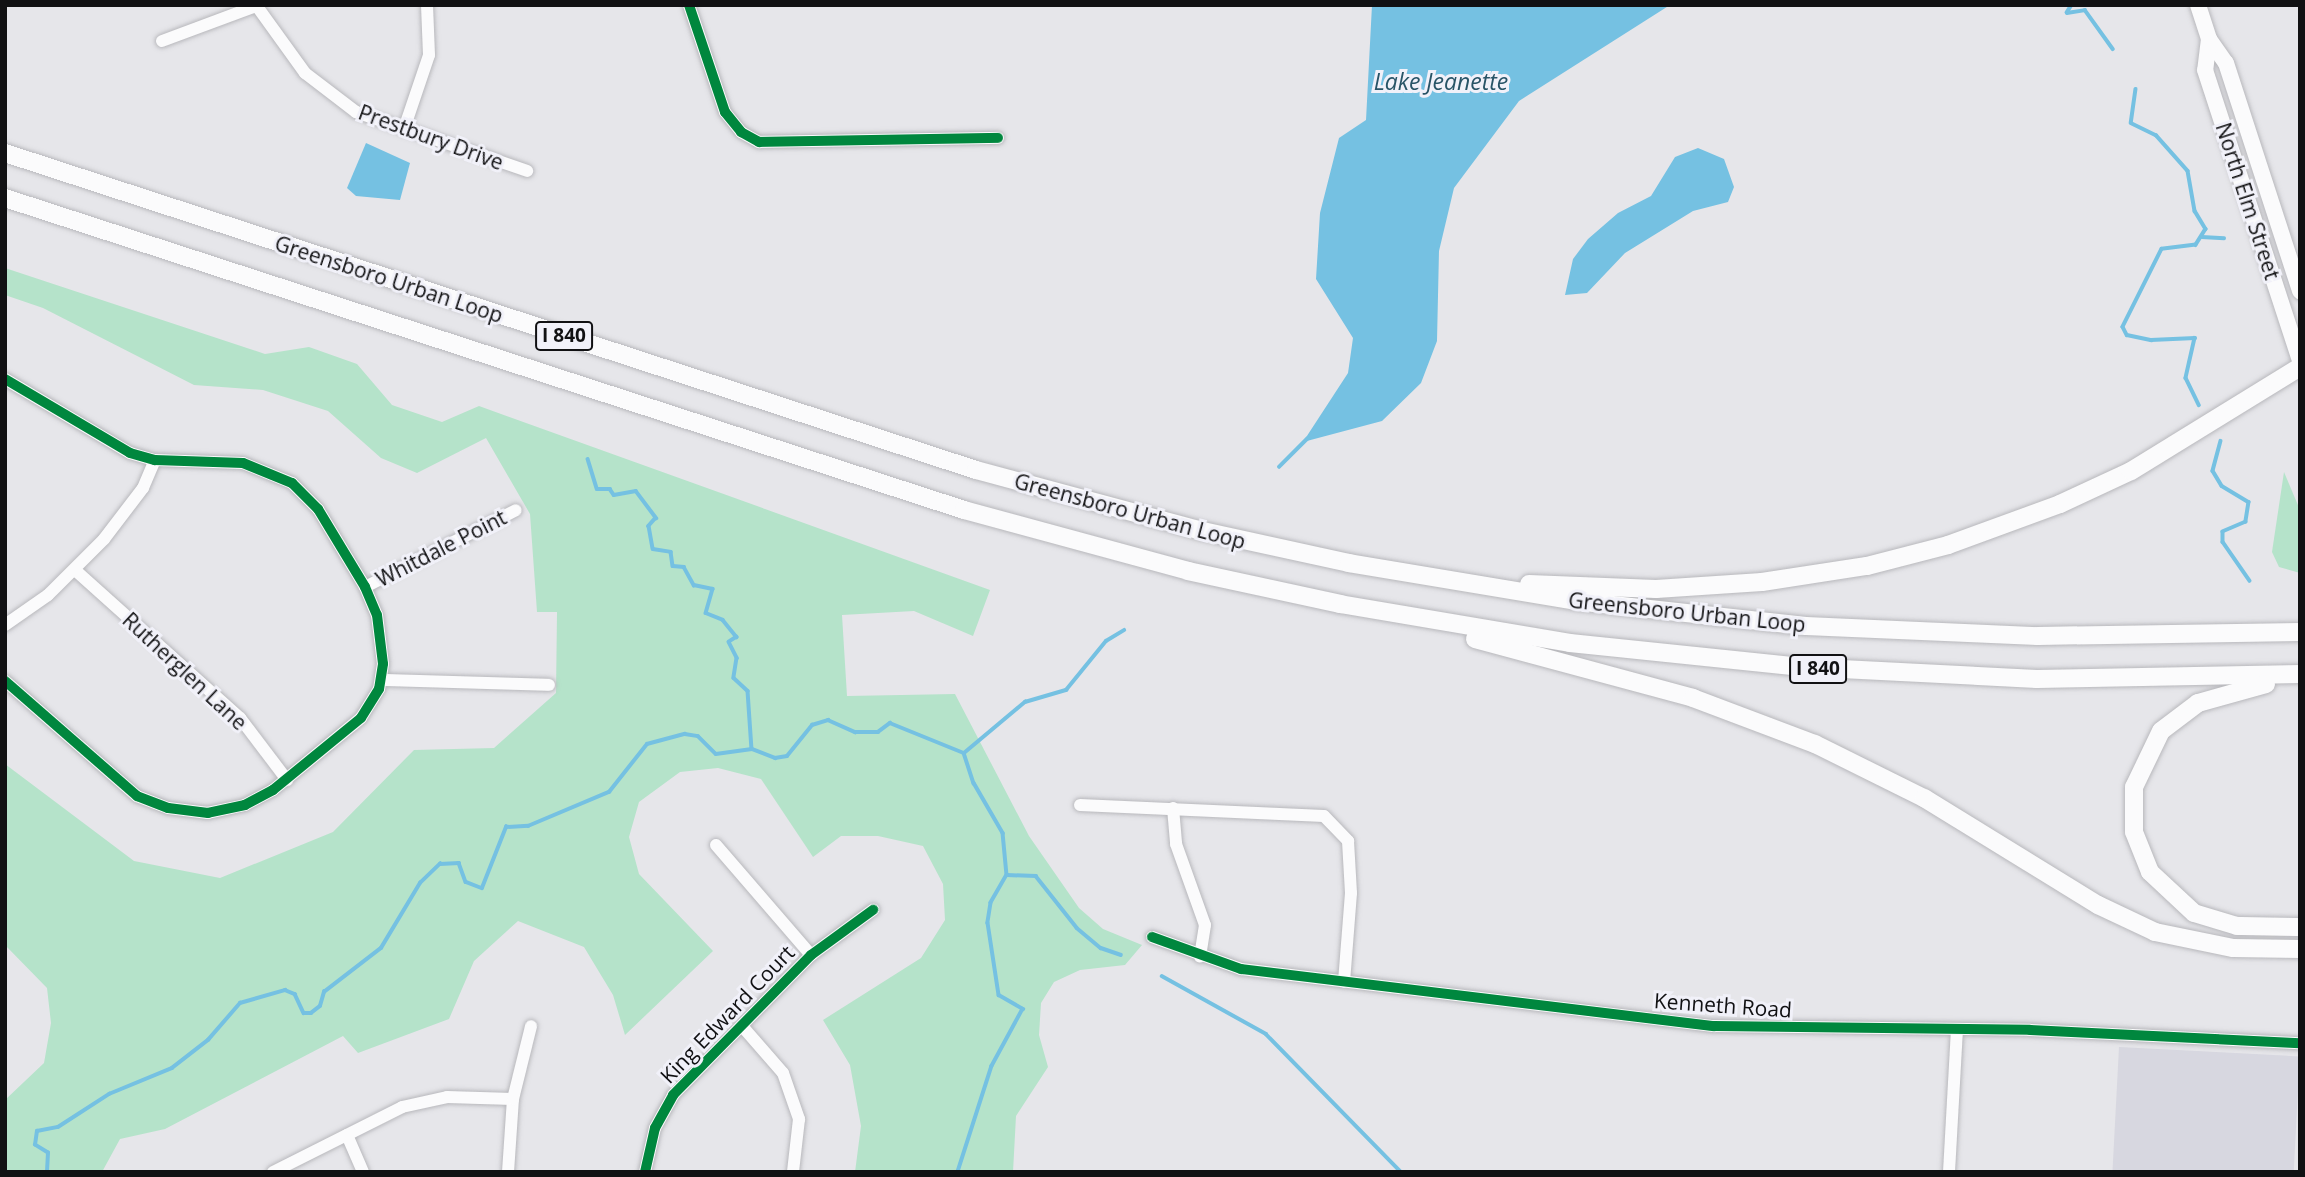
<!DOCTYPE html>
<style>
body{margin:0}
#map{position:relative;width:2305px;height:1177px;overflow:hidden;background:#e6e6ea;font-family:"Open Sans",sans-serif}
div>[style]{position:absolute}
[style*='--x']{left:calc(var(--x)*1px);top:calc(var(--y)*1px);width:calc(var(--w)*1px);rotate:calc(var(--a)*1deg)}
.built>*{inset:0;background:#d7d7e0;transform-origin:0 0}
.green>*{inset:0;background:#b5e3ca}
.water>*{inset:0;background:#75c1e2}
.stream>*{height:3.5px;margin:-1.75px;padding:0 1.75px;transform-origin:1.75px;border-radius:1.75px;background:#75c1e2}
.roads{filter:drop-shadow(0 0 2px #b8b8bc) drop-shadow(0 0 2px #b8b8bc)}
.minor>*{height:12px;margin:-6px;padding:0 6px;transform-origin:6px;border-radius:6px;background:#fbfbfc}
.major>*{height:16px;margin:-8px;padding:0 8px;transform-origin:8px;border-radius:8px;background:#fbfbfc}
.highway>*{height:18px;margin:-9px;padding:0 9px;transform-origin:9px;border-radius:9px;background:#fbfbfc}
.cycleway>*{height:10px;margin:-5px;padding:0 5px;transform-origin:5px;border-radius:5px;background:#00873e}
span{translate:-50% -50%;white-space:nowrap;text-align:center;line-height:1.15;-webkit-text-stroke:6px #f1f1f9;paint-order:stroke}
.shield-label span{padding:2px 5px;background:#f1f1f9;border:2px solid;border-radius:5px;-webkit-text-stroke-width:0}
.shield-label{font-size:19px;color:#111113;font-weight:700}
.street-label{font-size:21px;color:#111113}
.water-label{font-size:23px;color:#285467;font-style:italic}
.frame{position:absolute;inset:0;border:7px solid #111113;pointer-events:none}
</style>
<div id="map">
<div class="built">
<i style="left:2119px;top:1047px;width:181px;height:125px;rotate:3deg"></i>
</div>
<div class="green">
<i style="clip-path:polygon(5px 268px,265px 354px,309px 347px,357px 364px,392px 405px,442px 422px,479px 406px,990px 590px,973px 636px,914px 611px,842px 615px,847px 696px,955px 694px,1029px 836px,1079px 908px,1103px 929px,1142px 945px,1125px 965px,1080px 970px,1054px 982px,1041px 1003px,1039px 1035px,1048px 1067px,1016px 1116px,1013px 1172px,855px 1172px,861px 1126px,850px 1065px,823px 1020px,921px 958px,945px 920px,943px 884px,923px 846px,878px 836px,841px 836px,813px 857px,761px 779px,718px 768px,680px 772px,639px 802px,629px 837px,639px 874px,713px 951px,625px 1035px,613px 995px,584px 947px,518px 921px,474px 961px,449px 1019px,358px 1053px,343px 1036px,165px 1129px,120px 1139px,102px 1172px,5px 1172px,5px 1100px,44px 1063px,51px 1023px,47px 988px,5px 945px,5px 764px,134px 861px,220px 878px,333px 832px,414px 750px,494px 748px,556px 693px,557px 612px,537px 612px,530px 514px,486px 438px,417px 473px,381px 458px,328px 411px,263px 390px,194px 385px,43px 308px,5px 295px)"></i>
<i style="clip-path:polygon(2284px 472px,2300px 510px,2300px 573px,2279px 567px,2272px 552px)"></i>
</div>
<div class="water">
<i style="clip-path:polygon(1372px 5px,1670px 5px,1519px 101px,1454px 188px,1439px 251px,1437px 341px,1421px 383px,1382px 421px,1303px 442px,1348px 373px,1353px 338px,1316px 279px,1320px 213px,1339px 138px,1366px 120px)"></i>
<i style="clip-path:polygon(366px 143px,410px 163px,400px 200px,356px 196px,347px 188px)"></i>
<i style="clip-path:polygon(1698px 148px,1724px 159px,1734px 187px,1728px 202px,1693px 211px,1625px 253px,1587px 293px,1565px 295px,1573px 259px,1588px 239px,1618px 213px,1651px 196px,1675px 157px)"></i>
</div>
<div class="stream">
<i style="--x:2072;--y:5;--w:9;--a:122"></i>
<i style="--x:2067;--y:13;--w:18;--a:-9"></i>
<i style="--x:2085;--y:10;--w:48;--a:54.3"></i>
<i style="--x:2136;--y:89;--w:34;--a:98"></i>
<i style="--x:2131;--y:123;--w:28;--a:26"></i>
<i style="--x:2156;--y:135;--w:48;--a:48.4"></i>
<i style="--x:2188;--y:171;--w:41;--a:80.1"></i>
<i style="--x:2195;--y:211;--w:21;--a:59"></i>
<i style="--x:2206;--y:229;--w:19;--a:122"></i>
<i style="--x:2196;--y:245;--w:34;--a:173"></i>
<i style="--x:2162;--y:249;--w:87;--a:116.6"></i>
<i style="--x:2123;--y:327;--w:9;--a:63"></i>
<i style="--x:2127;--y:335;--w:25;--a:12"></i>
<i style="--x:2151;--y:340;--w:44;--a:-2.6"></i>
<i style="--x:2195;--y:338;--w:41;--a:102.7"></i>
<i style="--x:2186;--y:378;--w:30;--a:64"></i>
<i style="--x:2202;--y:237;--w:22;--a:3"></i>
<i style="--x:2221;--y:441;--w:31;--a:105"></i>
<i style="--x:2213;--y:471;--w:17;--a:59"></i>
<i style="--x:2222;--y:486;--w:31;--a:31"></i>
<i style="--x:2249;--y:502;--w:20;--a:99"></i>
<i style="--x:2246;--y:522;--w:25;--a:157"></i>
<i style="--x:2223;--y:532;--w:10;--a:90"></i>
<i style="--x:2223;--y:542;--w:47;--a:55.3"></i>
<i style="--x:588;--y:459;--w:31;--a:73"></i>
<i style="--x:597;--y:489;--w:13;--a:0"></i>
<i style="--x:610;--y:489;--w:7;--a:56"></i>
<i style="--x:614;--y:495;--w:22;--a:-10"></i>
<i style="--x:636;--y:491;--w:34;--a:53"></i>
<i style="--x:656;--y:518;--w:11;--a:131"></i>
<i style="--x:649;--y:526;--w:23;--a:80"></i>
<i style="--x:653;--y:549;--w:18;--a:9"></i>
<i style="--x:671;--y:552;--w:14;--a:82"></i>
<i style="--x:673;--y:566;--w:11;--a:5"></i>
<i style="--x:684;--y:567;--w:21;--a:61"></i>
<i style="--x:694;--y:585;--w:19;--a:12"></i>
<i style="--x:713;--y:589;--w:25;--a:106"></i>
<i style="--x:706;--y:613;--w:18;--a:22"></i>
<i style="--x:723;--y:620;--w:22;--a:51"></i>
<i style="--x:737;--y:637;--w:9;--a:148"></i>
<i style="--x:729;--y:642;--w:18;--a:63"></i>
<i style="--x:737;--y:658;--w:20;--a:99"></i>
<i style="--x:734;--y:678;--w:19;--a:43"></i>
<i style="--x:748;--y:691;--w:58;--a:86.1"></i>
<i style="--x:1279;--y:467;--w:40;--a:-45"></i>
<i style="--x:964;--y:753;--w:80;--a:-39.9"></i>
<i style="--x:1025;--y:702;--w:43;--a:-16.3"></i>
<i style="--x:1066;--y:690;--w:63;--a:-50.8"></i>
<i style="--x:1106;--y:641;--w:21;--a:-31"></i>
<i style="--x:1007;--y:875;--w:29;--a:2"></i>
<i style="--x:1036;--y:876;--w:66;--a:51.7"></i>
<i style="--x:1077;--y:928;--w:31;--a:40"></i>
<i style="--x:1101;--y:948;--w:21;--a:19"></i>
<i style="--x:1162;--y:976;--w:119;--a:29.1"></i>
<i style="--x:1266;--y:1034;--w:193;--a:45.6"></i>
<i style="--x:47;--y:1172;--w:19;--a:-87"></i>
<i style="--x:48;--y:1153;--w:15;--a:-148"></i>
<i style="--x:35;--y:1145;--w:14;--a:-82"></i>
<i style="--x:37;--y:1131;--w:21;--a:-11"></i>
<i style="--x:58;--y:1127;--w:61;--a:-32.9"></i>
<i style="--x:109;--y:1094;--w:68;--a:-22.4"></i>
<i style="--x:172;--y:1068;--w:46;--a:-37.9"></i>
<i style="--x:208;--y:1040;--w:49;--a:-49.1"></i>
<i style="--x:240;--y:1003;--w:47;--a:-16.1"></i>
<i style="--x:285;--y:990;--w:11;--a:22"></i>
<i style="--x:295;--y:994;--w:21;--a:65"></i>
<i style="--x:304;--y:1013;--w:7;--a:0"></i>
<i style="--x:311;--y:1013;--w:11;--a:-38"></i>
<i style="--x:320;--y:1006;--w:15;--a:-74"></i>
<i style="--x:324;--y:992;--w:72;--a:-37.7"></i>
<i style="--x:381;--y:948;--w:76;--a:-59"></i>
<i style="--x:420;--y:883;--w:28;--a:-44"></i>
<i style="--x:440;--y:864;--w:19;--a:-3"></i>
<i style="--x:459;--y:863;--w:20;--a:70"></i>
<i style="--x:466;--y:882;--w:17;--a:21"></i>
<i style="--x:482;--y:888;--w:66;--a:-68.5"></i>
<i style="--x:506;--y:827;--w:22;--a:-3"></i>
<i style="--x:528;--y:826;--w:88;--a:-22.8"></i>
<i style="--x:609;--y:792;--w:61;--a:-51.6"></i>
<i style="--x:647;--y:744;--w:39;--a:-15"></i>
<i style="--x:685;--y:734;--w:13;--a:9"></i>
<i style="--x:698;--y:736;--w:25;--a:45"></i>
<i style="--x:716;--y:754;--w:36;--a:-8"></i>
<i style="--x:752;--y:749;--w:25;--a:21"></i>
<i style="--x:775;--y:758;--w:12;--a:-9"></i>
<i style="--x:787;--y:756;--w:40;--a:-51"></i>
<i style="--x:812;--y:725;--w:17;--a:-17"></i>
<i style="--x:828;--y:720;--w:30;--a:24"></i>
<i style="--x:855;--y:732;--w:23;--a:0"></i>
<i style="--x:878;--y:732;--w:15;--a:-37"></i>
<i style="--x:890;--y:723;--w:80;--a:22.1"></i>
<i style="--x:964;--y:753;--w:32;--a:72"></i>
<i style="--x:974;--y:783;--w:58;--a:59.9"></i>
<i style="--x:1003;--y:833;--w:42;--a:84.6"></i>
<i style="--x:1007;--y:875;--w:32;--a:120"></i>
<i style="--x:991;--y:903;--w:20;--a:99"></i>
<i style="--x:988;--y:923;--w:73;--a:81.3"></i>
<i style="--x:999;--y:995;--w:28;--a:30"></i>
<i style="--x:1023;--y:1009;--w:65;--a:118.5"></i>
<i style="--x:992;--y:1066;--w:111;--a:107.8"></i>
</div>
<div class="roads">
<div class="minor">
<i style="--x:256;--y:5;--w:84;--a:54.2"></i>
<i style="--x:305;--y:73;--w:64;--a:37.4"></i>
<i style="--x:356;--y:112;--w:181;--a:19"></i>
<i style="--x:689;--y:5;--w:113;--a:71.4"></i>
<i style="--x:725;--y:112;--w:26;--a:51"></i>
<i style="--x:741;--y:132;--w:21;--a:29"></i>
<i style="--x:759;--y:142;--w:239;--a:-1"></i>
<i style="--x:162;--y:41;--w:100;--a:-20.4"></i>
<i style="--x:404;--y:129;--w:78;--a:-71.3"></i>
<i style="--x:429;--y:55;--w:50;--a:-92.3"></i>
<i style="--x:5;--y:379;--w:145;--a:30.6"></i>
<i style="--x:130;--y:453;--w:26;--a:16"></i>
<i style="--x:155;--y:460;--w:88;--a:2"></i>
<i style="--x:243;--y:463;--w:53;--a:22.2"></i>
<i style="--x:292;--y:483;--w:37;--a:45"></i>
<i style="--x:318;--y:509;--w:91;--a:58.9"></i>
<i style="--x:365;--y:587;--w:30;--a:67"></i>
<i style="--x:377;--y:615;--w:49;--a:83"></i>
<i style="--x:383;--y:664;--w:25;--a:99"></i>
<i style="--x:379;--y:689;--w:34;--a:122"></i>
<i style="--x:361;--y:718;--w:114;--a:140.7"></i>
<i style="--x:273;--y:790;--w:32;--a:152"></i>
<i style="--x:245;--y:805;--w:38;--a:168"></i>
<i style="--x:208;--y:813;--w:40;--a:-172.9"></i>
<i style="--x:168;--y:808;--w:33;--a:-159"></i>
<i style="--x:137;--y:796;--w:175;--a:-138.9"></i>
<i style="--x:75;--y:570;--w:222;--a:41.9"></i>
<i style="--x:240;--y:718;--w:78;--a:52.8"></i>
<i style="--x:365;--y:587;--w:169;--a:-27"></i>
<i style="--x:5;--y:625;--w:52;--a:-34.9"></i>
<i style="--x:48;--y:595;--w:79;--a:-45"></i>
<i style="--x:104;--y:539;--w:64;--a:-52.6"></i>
<i style="--x:143;--y:488;--w:30;--a:-67"></i>
<i style="--x:383;--y:680;--w:166;--a:1.7"></i>
<i style="--x:1080;--y:805;--w:244;--a:2.6"></i>
<i style="--x:1324;--y:816;--w:35;--a:46"></i>
<i style="--x:1348;--y:841;--w:52;--a:86.7"></i>
<i style="--x:1351;--y:893;--w:89;--a:94.5"></i>
<i style="--x:1173;--y:808;--w:36;--a:85"></i>
<i style="--x:1176;--y:844;--w:86;--a:70.3"></i>
<i style="--x:1205;--y:925;--w:32;--a:99"></i>
<i style="--x:716;--y:845;--w:145;--a:49.2"></i>
<i style="--x:1152;--y:937;--w:95;--a:19.8"></i>
<i style="--x:1241;--y:969;--w:476;--a:6.9"></i>
<i style="--x:1714;--y:1026;--w:316;--a:0.7"></i>
<i style="--x:2030;--y:1030;--w:270;--a:2.8"></i>
<i style="--x:742;--y:1026;--w:62;--a:48.9"></i>
<i style="--x:783;--y:1073;--w:49;--a:70.8"></i>
<i style="--x:799;--y:1119;--w:53;--a:96.5"></i>
<i style="--x:347;--y:1135;--w:40;--a:66.6"></i>
<i style="--x:273;--y:1172;--w:144;--a:-26.7"></i>
<i style="--x:402;--y:1107;--w:46;--a:-12.5"></i>
<i style="--x:447;--y:1097;--w:66;--a:1.7"></i>
<i style="--x:508;--y:1172;--w:73;--a:-86.1"></i>
<i style="--x:513;--y:1099;--w:75;--a:-76.1"></i>
<i style="--x:645;--y:1172;--w:45;--a:-77.2"></i>
<i style="--x:655;--y:1128;--w:38;--a:-61"></i>
<i style="--x:673;--y:1095;--w:197;--a:-45.4"></i>
<i style="--x:811;--y:955;--w:77;--a:-36"></i>
<i style="--x:1949;--y:1172;--w:142;--a:-86.8"></i>
</div>
<div class="major">
<i style="--x:2198;--y:5;--w:36;--a:72"></i>
<i style="--x:2209;--y:39;--w:29;--a:55"></i>
<i style="--x:2226;--y:63;--w:240;--a:72"></i>
<i style="--x:2209;--y:39;--w:31;--a:97"></i>
<i style="--x:2205;--y:70;--w:306;--a:71.9"></i>
</div>
<div class="highway">
<i style="--x:5;--y:153;--w:1021;--a:18.08"></i>
<i style="--x:976;--y:470;--w:230;--a:15.1"></i>
<i style="--x:1198;--y:530;--w:155;--a:12.3"></i>
<i style="--x:1349;--y:563;--w:230;--a:9.5"></i>
<i style="--x:1576;--y:601;--w:231;--a:6.2"></i>
<i style="--x:1806;--y:626;--w:232;--a:2.5"></i>
<i style="--x:2038;--y:636;--w:262;--a:-0.9"></i>
<i style="--x:5;--y:198;--w:1008;--a:18.02"></i>
<i style="--x:964;--y:510;--w:232;--a:15.2"></i>
<i style="--x:1188;--y:571;--w:156;--a:12.2"></i>
<i style="--x:1340;--y:604;--w:233;--a:9.6"></i>
<i style="--x:1570;--y:643;--w:233;--a:5.9"></i>
<i style="--x:1802;--y:667;--w:235;--a:2.9"></i>
<i style="--x:2037;--y:679;--w:263;--a:-1.1"></i>
<i style="--x:1529;--y:584;--w:127;--a:2.3"></i>
<i style="--x:1656;--y:589;--w:106;--a:-3.8"></i>
<i style="--x:1762;--y:582;--w:106;--a:-8.7"></i>
<i style="--x:1867;--y:566;--w:84;--a:-14.5"></i>
<i style="--x:1948;--y:545;--w:119;--a:-20.1"></i>
<i style="--x:2060;--y:504;--w:78;--a:-24.9"></i>
<i style="--x:2131;--y:471;--w:198;--a:-31.6"></i>
<i style="--x:1475;--y:639;--w:226;--a:15.1"></i>
<i style="--x:1693;--y:698;--w:130;--a:20.7"></i>
<i style="--x:1815;--y:744;--w:122;--a:26.4"></i>
<i style="--x:1924;--y:798;--w:204;--a:31.6"></i>
<i style="--x:2098;--y:905;--w:63;--a:25.3"></i>
<i style="--x:2155;--y:932;--w:80;--a:11.6"></i>
<i style="--x:2233;--y:948;--w:67;--a:0.9"></i>
<i style="--x:2266;--y:684;--w:71;--a:164.4"></i>
<i style="--x:2198;--y:703;--w:46;--a:142.9"></i>
<i style="--x:2161;--y:731;--w:62;--a:115.7"></i>
<i style="--x:2134;--y:787;--w:45;--a:90"></i>
<i style="--x:2134;--y:832;--w:43;--a:68.2"></i>
<i style="--x:2150;--y:872;--w:60;--a:43"></i>
<i style="--x:2194;--y:913;--w:45;--a:16.8"></i>
<i style="--x:2237;--y:926;--w:63;--a:0.9"></i>
</div>
</div>
<div class="cycleway">
<i style="--x:689;--y:5;--w:113;--a:71.4"></i>
<i style="--x:725;--y:112;--w:26;--a:51"></i>
<i style="--x:741;--y:132;--w:21;--a:29"></i>
<i style="--x:759;--y:142;--w:239;--a:-1"></i>
<i style="--x:5;--y:379;--w:145;--a:30.6"></i>
<i style="--x:130;--y:453;--w:26;--a:16"></i>
<i style="--x:155;--y:460;--w:88;--a:2"></i>
<i style="--x:243;--y:463;--w:53;--a:22.2"></i>
<i style="--x:292;--y:483;--w:37;--a:45"></i>
<i style="--x:318;--y:509;--w:91;--a:58.9"></i>
<i style="--x:365;--y:587;--w:30;--a:67"></i>
<i style="--x:377;--y:615;--w:49;--a:83"></i>
<i style="--x:383;--y:664;--w:25;--a:99"></i>
<i style="--x:379;--y:689;--w:34;--a:122"></i>
<i style="--x:361;--y:718;--w:114;--a:140.7"></i>
<i style="--x:273;--y:790;--w:32;--a:152"></i>
<i style="--x:245;--y:805;--w:38;--a:168"></i>
<i style="--x:208;--y:813;--w:40;--a:-172.9"></i>
<i style="--x:168;--y:808;--w:33;--a:-159"></i>
<i style="--x:137;--y:796;--w:175;--a:-138.9"></i>
<i style="--x:1152;--y:937;--w:95;--a:19.8"></i>
<i style="--x:1241;--y:969;--w:476;--a:6.9"></i>
<i style="--x:1714;--y:1026;--w:316;--a:0.7"></i>
<i style="--x:2030;--y:1030;--w:270;--a:2.8"></i>
<i style="--x:645;--y:1172;--w:45;--a:-77.2"></i>
<i style="--x:655;--y:1128;--w:38;--a:-61"></i>
<i style="--x:673;--y:1095;--w:197;--a:-45.4"></i>
<i style="--x:811;--y:955;--w:77;--a:-36"></i>
</div>
<div class="shield-label">
<span style="left:564px;top:336px">I 840</span>
<span style="left:1818px;top:669px">I 840</span>
</div>
<div class="street-label">
<span style="left:431px;top:137px;rotate:20deg">Prestbury Drive</span>
<span style="left:2248px;top:201px;rotate:72deg">North Elm Street</span>
<span style="left:389px;top:279px;rotate:18deg">Greensboro Urban Loop</span>
<span style="left:1130px;top:511px;rotate:15deg">Greensboro Urban Loop</span>
<span style="left:441px;top:548px;rotate:-27deg">Whitdale Point</span>
<span style="left:1687px;top:612px;rotate:6deg">Greensboro Urban Loop</span>
<span style="left:185px;top:671px;rotate:43deg">Rutherglen Lane</span>
<span style="left:1723px;top:1005px;rotate:4deg">Kenneth Road</span>
<span style="left:727px;top:1014px;rotate:-46deg">King Edward Court</span>
</div>
<div class="water-label">
<span style="left:1441px;top:81px">Lake Jeanette</span>
</div>
<div class="frame"></div>
</div>
